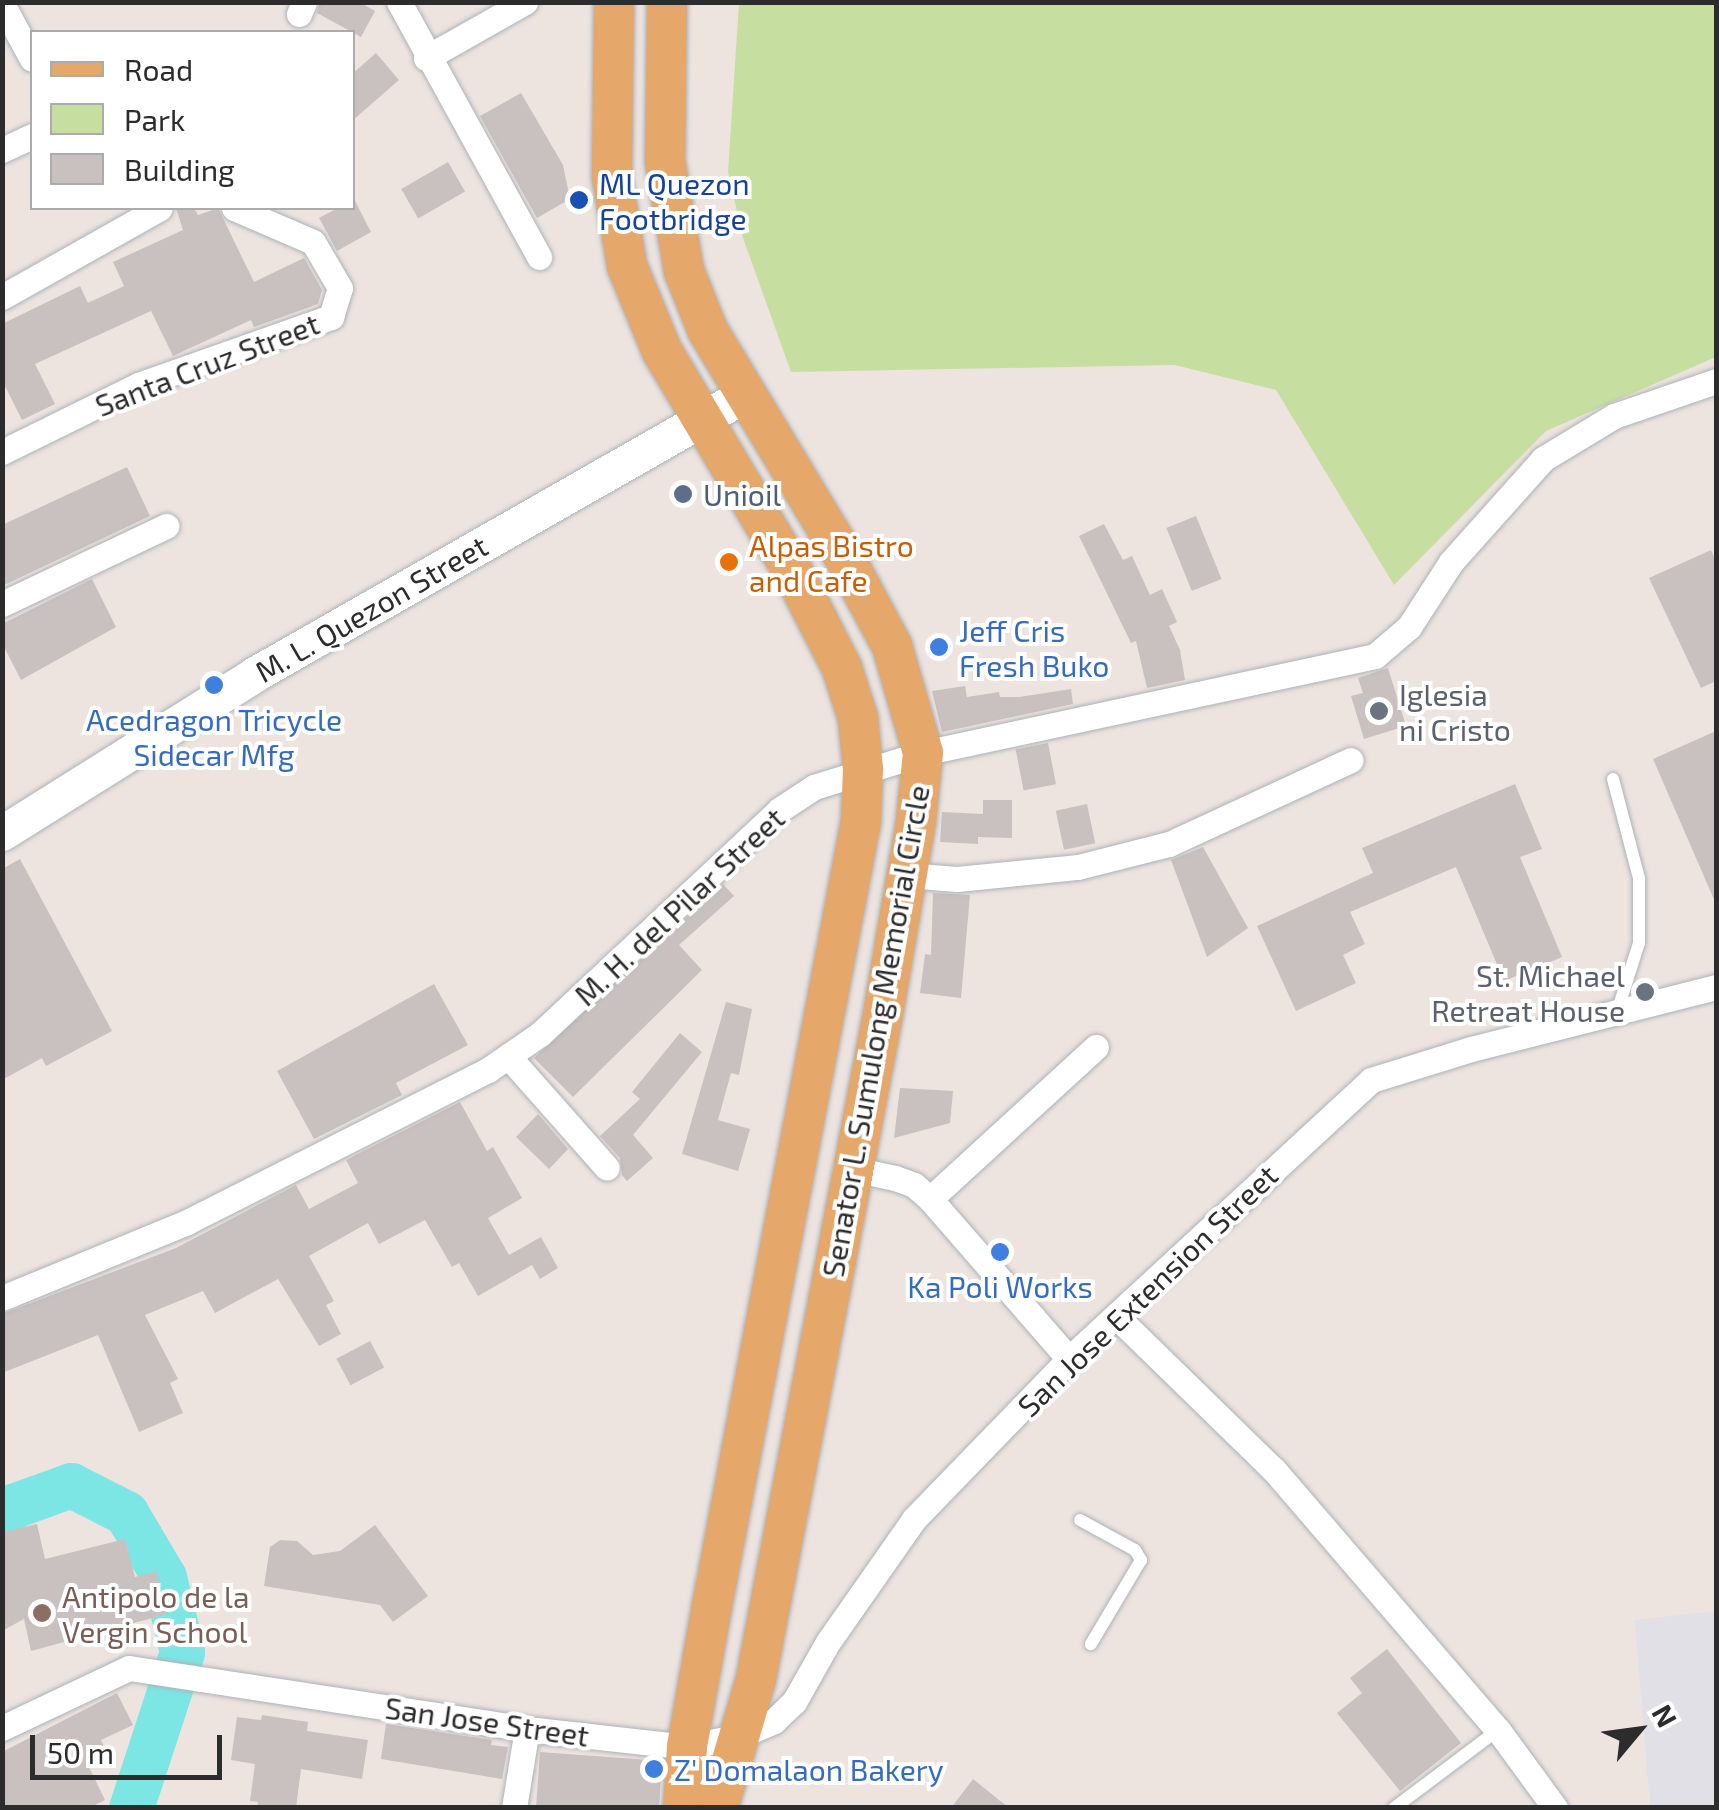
<!DOCTYPE html>
<style>
body{margin:0}
#map{position:relative;width:1719px;height:1810px;overflow:hidden;background:#ede4e0;font-family:"Exo 2",sans-serif}
div>[style]{position:absolute}
[style*='--x']{left:calc(var(--x)*1px);top:calc(var(--y)*1px);width:calc(var(--w)*1px);rotate:calc(var(--a)*1deg)}
.industrial>*{inset:0;background:#e0e0e6}
.green>*{inset:0;background:#c7dea1}
.river>*{height:45px;margin:-22.5px;padding:0 22.5px;transform-origin:22.5px;border-radius:22.5px;background:#7ce6e4}
.building>*{inset:0;background:#c8c1bf;transform-origin:0 0}
.roads{filter:drop-shadow(0 0 2px #acb2b7) drop-shadow(0 0 2px #acb2b7)}
.lane>*{height:12px;margin:-6px;padding:0 6px;transform-origin:6px;border-radius:6px;background:#fff}
.street>*{height:25px;margin:-12.5px;padding:0 12.5px;transform-origin:12.5px;border-radius:12.5px;background:#fff}
.secondary>*{height:35px;margin:-17.5px;padding:0 17.5px;transform-origin:17.5px;border-radius:17.5px;background:#fff}
.primary>*{height:40px;margin:-20px;padding:0 20px;transform-origin:20px;border-radius:20px;background:#e6a76b}
.dots>*{width:28px;height:28px;translate:-50% -50%;box-sizing:border-box;border:5px solid #fff;border-radius:50%}
span{translate:-50% -50%;white-space:nowrap;text-align:center;line-height:1.15;-webkit-text-stroke:8px #fff;paint-order:stroke}
.transit-label{font-size:30px;color:#164399}
.left{translate:0 -50%;text-align:left}
.street-label{font-size:30px;color:#2c2c2c}
.service-label{font-size:30px;color:#4e5e75}
.food-label{font-size:30px;color:#c56008}
.shop-label{font-size:30px;color:#366cbe}
.worship-label{font-size:30px;color:#5b616d}
.right{translate:-100% -50%;text-align:right}
.education-label{font-size:30px;color:#785e54}
.frame{position:absolute;inset:0;border:5px solid #2c2c2c;pointer-events:none}
.legend{position:absolute;left:30px;top:30px;width:325px;height:180px;box-sizing:border-box;background:#fff;border:2px solid #ababab;margin:0;padding:12px 18px;list-style:none;font-size:30px;color:#2c2c2c}
.legend li{display:flex;align-items:center;gap:20px;height:50px}
.legend b{width:50px;border:2px solid #ababab}
.north{position:absolute;left:1589px;top:1680px;width:100px;height:100px;-webkit-text-stroke:8px #fff;paint-order:stroke;rotate:61deg;font-size:28px;font-weight:700;line-height:40px;text-align:center;color:#2c2c2c}
.north::after{content:'';display:block;margin:auto;width:35px;height:45px;background:#2c2c2c;clip-path:polygon(50% 0,100% 100%,50% 72%,0 100%)}
.scale{position:absolute;left:30px;top:1735px;width:192px;height:45px;box-sizing:border-box;border:5px solid #2c2c2c;border-top:0;padding-left:12px;font-size:30px;line-height:35px;white-space:nowrap;color:#2c2c2c;-webkit-text-stroke:8px #fff;paint-order:stroke}
</style>
<div id="map">
<div class="industrial">
<i style="clip-path:polygon(1716px 1611px,1716px 1807px,1650px 1807px,1635px 1620px)"></i>
</div>
<div class="green">
<i style="clip-path:polygon(739px 2px,1716px 3px,1716px 357px,1546px 431px,1394px 585px,1276px 390px,1175px 365px,791px 372px,743px 238px,728px 172px)"></i>
</div>
<div class="river">
<i style="--x:2;--y:1517;--w:16;--a:-45"></i>
<i style="--x:13;--y:1506;--w:62;--a:-19.9"></i>
<i style="--x:71;--y:1485;--w:62;--a:27"></i>
<i style="--x:126;--y:1513;--w:74;--a:59.3"></i>
<i style="--x:164;--y:1577;--w:77;--a:76.5"></i>
<i style="--x:182;--y:1652;--w:164;--a:108.1"></i>
</div>
<div class="building">
<i style="clip-path:polygon(320px 2px,359px 2px,375px 11px,361px 37px,317px 13px)"></i>
<i style="clip-path:polygon(376px 53px,399px 80px,352px 121px,352px 74px)"></i>
<i style="clip-path:polygon(521px 93px,563px 165px,570px 199px,537px 218px,480px 116px)"></i>
<i style="left:448px;top:162px;width:34px;height:54px;rotate:60deg"></i>
<i style="clip-path:polygon(354px 199px,371px 232px,337px 251px,319px 218px,338px 208px,352px 208px)"></i>
<i style="clip-path:polygon(176px 208px,194px 208px,198px 215px,218px 208px,254px 282px,304px 258px,322px 290px,318px 304px,254px 327px,251px 320px,173px 356px,151px 311px,35px 364px,55px 404px,22px 420px,2px 380px,2px 324px,80px 286px,88px 303px,124px 286px,113px 262px,183px 230px)"></i>
<i style="clip-path:polygon(127px 467px,150px 516px,2px 586px,2px 525px)"></i>
<i style="left:1196px;top:516px;width:68px;height:32px;rotate:68deg"></i>
<i style="clip-path:polygon(1104px 524px,1123px 560px,1132px 556px,1150px 595px,1162px 589px,1177px 622px,1169px 626px,1180px 650px,1185px 680px,1147px 688px,1136px 641px,1131px 643px,1079px 536px)"></i>
<i style="clip-path:polygon(1711px 550px,1716px 561px,1716px 681px,1701px 688px,1649px 578px)"></i>
<i style="clip-path:polygon(92px 579px,116px 627px,21px 680px,2px 643px,2px 624px)"></i>
<i style="clip-path:polygon(1388px 668px,1406px 726px,1364px 739px,1351px 696px,1363px 693px,1358px 678px)"></i>
<i style="clip-path:polygon(965px 686px,967px 697px,999px 692px,1000px 697px,1019px 697px,1071px 689px,1073px 704px,942px 732px,932px 691px)"></i>
<i style="clip-path:polygon(1716px 731px,1716px 904px,1653px 759px)"></i>
<i style="left:1048px;top:743px;width:42px;height:33px;rotate:79deg"></i>
<i style="clip-path:polygon(1515px 784px,1542px 849px,1520px 857px,1562px 957px,1504px 981px,1456px 867px,1350px 912px,1365px 944px,1343px 955px,1356px 983px,1296px 1011px,1257px 926px,1373px 873px,1362px 848px)"></i>
<i style="clip-path:polygon(983px 800px,1012px 800px,1012px 838px,978px 837px,978px 844px,940px 842px,942px 812px,983px 814px)"></i>
<i style="left:1087px;top:804px;width:40px;height:32px;rotate:78deg"></i>
<i style="clip-path:polygon(1203px 847px,1248px 928px,1207px 957px,1171px 860px)"></i>
<i style="clip-path:polygon(20px 859px,112px 1031px,46px 1066px,42px 1058px,2px 1080px,2px 869px)"></i>
<i style="clip-path:polygon(723px 884px,734px 896px,679px 945px,702px 970px,573px 1097px,534px 1058px)"></i>
<i style="clip-path:polygon(933px 893px,970px 895px,961px 998px,920px 993px,925px 954px,931px 955px)"></i>
<i style="clip-path:polygon(434px 984px,468px 1045px,396px 1083px,402px 1095px,314px 1139px,277px 1071px)"></i>
<i style="clip-path:polygon(726px 1002px,752px 1009px,739px 1075px,731px 1073px,718px 1120px,750px 1129px,738px 1171px,682px 1154px)"></i>
<i style="clip-path:polygon(680px 1033px,702px 1052px,633px 1135px,653px 1158px,627px 1181px,622px 1175px,620px 1158px,600px 1136px,640px 1099px,632px 1092px)"></i>
<i style="clip-path:polygon(900px 1088px,953px 1091px,950px 1123px,894px 1138px)"></i>
<i style="clip-path:polygon(460px 1102px,487px 1151px,493px 1147px,522px 1198px,488px 1218px,509px 1255px,541px 1237px,558px 1268px,540px 1279px,532px 1265px,478px 1296px,459px 1263px,452px 1267px,425px 1220px,379px 1244px,368px 1223px,309px 1256px,334px 1301px,326px 1305px,341px 1334px,319px 1346px,278px 1279px,215px 1313px,203px 1291px,145px 1315px,178px 1379px,170px 1383px,183px 1413px,139px 1432px,98px 1335px,2px 1373px,2px 1314px,176px 1248px,296px 1185px,309px 1209px,358px 1183px,346px 1160px)"></i>
<i style="clip-path:polygon(538px 1114px,568px 1149px,549px 1169px,516px 1137px)"></i>
<i style="left:370px;top:1341px;width:30px;height:38px;rotate:62deg"></i>
<i style="clip-path:polygon(37px 1524px,45px 1559px,125px 1539px,135px 1577px,156px 1571px,167px 1614px,31px 1651px,24px 1619px,2px 1631px,2px 1532px)"></i>
<i style="clip-path:polygon(375px 1525px,428px 1596px,393px 1622px,380px 1605px,264px 1586px,270px 1547px,280px 1540px,297px 1541px,313px 1555px,340px 1551px)"></i>
<i style="clip-path:polygon(1387px 1649px,1461px 1743px,1400px 1791px,1337px 1713px,1362px 1693px,1350px 1678px)"></i>
<i style="clip-path:polygon(117px 1693px,133px 1725px,101px 1740px,106px 1751px,86px 1761px,105px 1800px,89px 1808px,2px 1808px,2px 1752px)"></i>
<i style="clip-path:polygon(262px 1715px,308px 1722px,307px 1731px,368px 1740px,362px 1779px,301px 1769px,296px 1808px,257px 1808px,258px 1802px,250px 1801px,255px 1764px,231px 1760px,237px 1717px,261px 1720px)"></i>
<i style="clip-path:polygon(386px 1724px,492px 1740px,491px 1745px,508px 1747px,502px 1779px,381px 1759px)"></i>
<i style="clip-path:polygon(540px 1752px,662px 1761px,659px 1808px,536px 1808px)"></i>
<i style="clip-path:polygon(973px 1779px,1009px 1808px,951px 1808px)"></i>
</div>
<div class="roads">
<div class="lane">
<i style="--x:1613;--y:779;--w:102;--a:75.3"></i>
<i style="--x:1639;--y:878;--w:65;--a:90"></i>
<i style="--x:1639;--y:943;--w:72;--a:107.7"></i>
<i style="--x:1080;--y:1520;--w:63;--a:28.6"></i>
<i style="--x:1135;--y:1550;--w:12;--a:59"></i>
<i style="--x:1141;--y:1560;--w:98;--a:120.8"></i>
<i style="--x:1394;--y:1808;--w:130;--a:-36.9"></i>
</div>
<div class="street">
<i style="--x:399;--y:2;--w:291;--a:61.2"></i>
<i style="--x:299;--y:14;--w:13;--a:-67"></i>
<i style="--x:2;--y:15;--w:5;--a:-22"></i>
<i style="--x:7;--y:13;--w:52;--a:61.5"></i>
<i style="--x:426;--y:58;--w:114;--a:-29.5"></i>
<i style="--x:2;--y:150;--w:33;--a:-25"></i>
<i style="--x:2;--y:297;--w:181;--a:-29.4"></i>
<i style="--x:2;--y:452;--w:152;--a:-26.2"></i>
<i style="--x:138;--y:385;--w:205;--a:-19.4"></i>
<i style="--x:331;--y:317;--w:30;--a:-73"></i>
<i style="--x:340;--y:288;--w:53;--a:-120.4"></i>
<i style="--x:313;--y:242;--w:86;--a:-156.7"></i>
<i style="--x:2;--y:604;--w:182;--a:-25.4"></i>
<i style="--x:906;--y:875;--w:51;--a:4.5"></i>
<i style="--x:957;--y:879;--w:122;--a:-5.7"></i>
<i style="--x:1078;--y:867;--w:94;--a:-14.2"></i>
<i style="--x:1169;--y:844;--w:200;--a:-24.8"></i>
<i style="--x:508;--y:1056;--w:149;--a:48.5"></i>
<i style="--x:853;--y:1169;--w:43;--a:12.1"></i>
<i style="--x:895;--y:1178;--w:20;--a:20"></i>
<i style="--x:914;--y:1185;--w:21;--a:41"></i>
<i style="--x:930;--y:1199;--w:212;--a:49"></i>
<i style="--x:930;--y:1199;--w:225;--a:-42.5"></i>
<i style="--x:2;--y:1298;--w:200;--a:-22.3"></i>
<i style="--x:187;--y:1222;--w:337;--a:-26.8"></i>
<i style="--x:488;--y:1070;--w:63;--a:-34.7"></i>
<i style="--x:540;--y:1034;--w:328;--a:-43.1"></i>
<i style="--x:779;--y:810;--w:42;--a:-33.3"></i>
<i style="--x:814;--y:787;--w:114;--a:-17.3"></i>
<i style="--x:923;--y:753;--w:462;--a:-12.1"></i>
<i style="--x:1375;--y:656;--w:45;--a:-40.5"></i>
<i style="--x:1409;--y:627;--w:77;--a:-57.1"></i>
<i style="--x:1451;--y:562;--w:138;--a:-48.2"></i>
<i style="--x:1543;--y:459;--w:83;--a:-31.2"></i>
<i style="--x:1614;--y:416;--w:108;--a:-18.9"></i>
<i style="--x:1116;--y:1316;--w:221;--a:44.3"></i>
<i style="--x:1274;--y:1470;--w:343;--a:49.3"></i>
<i style="--x:1498;--y:1730;--w:97;--a:53.8"></i>
<i style="--x:2;--y:1728;--w:140;--a:-25.3"></i>
<i style="--x:129;--y:1668;--w:403;--a:8.7"></i>
<i style="--x:527;--y:1729;--w:161;--a:6.4"></i>
<i style="--x:687;--y:1747;--w:53;--a:-11.9"></i>
<i style="--x:739;--y:1736;--w:38;--a:-23"></i>
<i style="--x:774;--y:1721;--w:28;--a:-44"></i>
<i style="--x:794;--y:1702;--w:69;--a:-60.5"></i>
<i style="--x:828;--y:1642;--w:150;--a:-55"></i>
<i style="--x:914;--y:1519;--w:223;--a:-45.9"></i>
<i style="--x:1069;--y:1359;--w:411;--a:-42.7"></i>
<i style="--x:1371;--y:1080;--w:105;--a:-17.2"></i>
<i style="--x:1471;--y:1049;--w:253;--a:-14.2"></i>
<i style="--x:514;--y:1808;--w:80;--a:-80.7"></i>
</div>
<div class="secondary">
<i style="--x:2;--y:833;--w:299;--a:-32.1"></i>
<i style="--x:255;--y:674;--w:565;--a:-29.69"></i>
</div>
<div class="primary">
<i style="--x:614;--y:2;--w:175;--a:90.7"></i>
<i style="--x:612;--y:177;--w:90;--a:80.4"></i>
<i style="--x:627;--y:266;--w:92;--a:67.6"></i>
<i style="--x:662;--y:351;--w:257;--a:59.3"></i>
<i style="--x:793;--y:572;--w:108;--a:63"></i>
<i style="--x:842;--y:668;--w:52;--a:72.3"></i>
<i style="--x:858;--y:718;--w:51;--a:84.4"></i>
<i style="--x:863;--y:769;--w:52;--a:92.2"></i>
<i style="--x:861;--y:821;--w:799;--a:100.75"></i>
<i style="--x:712;--y:1606;--w:143;--a:100.1"></i>
<i style="--x:687;--y:1747;--w:61;--a:93.8"></i>
<i style="--x:667;--y:2;--w:159;--a:90.7"></i>
<i style="--x:665;--y:161;--w:112;--a:80.2"></i>
<i style="--x:684;--y:271;--w:65;--a:68.2"></i>
<i style="--x:708;--y:331;--w:267;--a:58.9"></i>
<i style="--x:846;--y:560;--w:98;--a:61.9"></i>
<i style="--x:892;--y:646;--w:111;--a:73.8"></i>
<i style="--x:923;--y:753;--w:68;--a:95.9"></i>
<i style="--x:916;--y:821;--w:191;--a:99.7"></i>
<i style="--x:884;--y:1009;--w:682;--a:100.82"></i>
<i style="--x:756;--y:1679;--w:134;--a:106.4"></i>
</div>
</div>
<div class="dots">
<i style="left:579px;top:200px;background:#1a4fb4"></i>
<i style="left:683px;top:494px;background:#5c6f8a"></i>
<i style="left:729px;top:562px;background:#e8710a"></i>
<i style="left:939px;top:647px;background:#3f7fe0"></i>
<i style="left:214px;top:685px;background:#3f7fe0"></i>
<i style="left:1379px;top:711px;background:#6b7280"></i>
<i style="left:1645px;top:992px;background:#6b7280"></i>
<i style="left:1000px;top:1252px;background:#3f7fe0"></i>
<i style="left:42px;top:1613px;background:#8d6e63"></i>
<i style="left:654px;top:1769px;background:#3f7fe0"></i>
</div>
<div class="transit-label">
<span class="left" style="left:599px;top:200px">ML Quezon<br>Footbridge</span>
</div>
<div class="street-label">
<span style="left:207px;top:364px;rotate:-21deg">Santa Cruz Street</span>
<span style="left:371px;top:608px;rotate:-30deg">M. L. Quezon Street</span>
<span style="left:679px;top:906px;rotate:-43deg">M. H. del Pilar Street</span>
<span style="left:875px;top:1031px;rotate:-80deg">Senator L. Sumulong Memorial Circle</span>
<span style="left:1147px;top:1290px;rotate:-44deg">San Jose Extension Street</span>
<span style="left:487px;top:1721px;rotate:8deg">San Jose Street</span>
</div>
<div class="service-label">
<span class="left" style="left:703px;top:494px">Unioil</span>
</div>
<div class="food-label">
<span class="left" style="left:749px;top:562px">Alpas Bistro<br>and Cafe</span>
</div>
<div class="shop-label">
<span class="left" style="left:959px;top:647px">Jeff Cris<br>Fresh Buko</span>
<span style="left:214px;top:736px">Acedragon Tricycle<br>Sidecar Mfg</span>
<span style="left:1000px;top:1286px">Ka Poli Works</span>
<span class="left" style="left:674px;top:1769px">Z' Domalaon Bakery</span>
</div>
<div class="worship-label">
<span class="left" style="left:1399px;top:711px">Iglesia<br>ni Cristo</span>
<span class="right" style="left:1625px;top:992px">St. Michael<br>Retreat House</span>
</div>
<div class="education-label">
<span class="left" style="left:62px;top:1613px">Antipolo de la<br>Vergin School</span>
</div>
<div class="frame"></div>
<ul class="legend">
<li><b style="height:12px;background:#e6a76b"></b>Road</li>
<li><b style="height:28px;background:#c7dea1"></b>Park</li>
<li><b style="height:28px;background:#c8c1bf"></b>Building</li>
</ul>
<div class="north">N</div>
<div class="scale">50 m</div>
</div>
